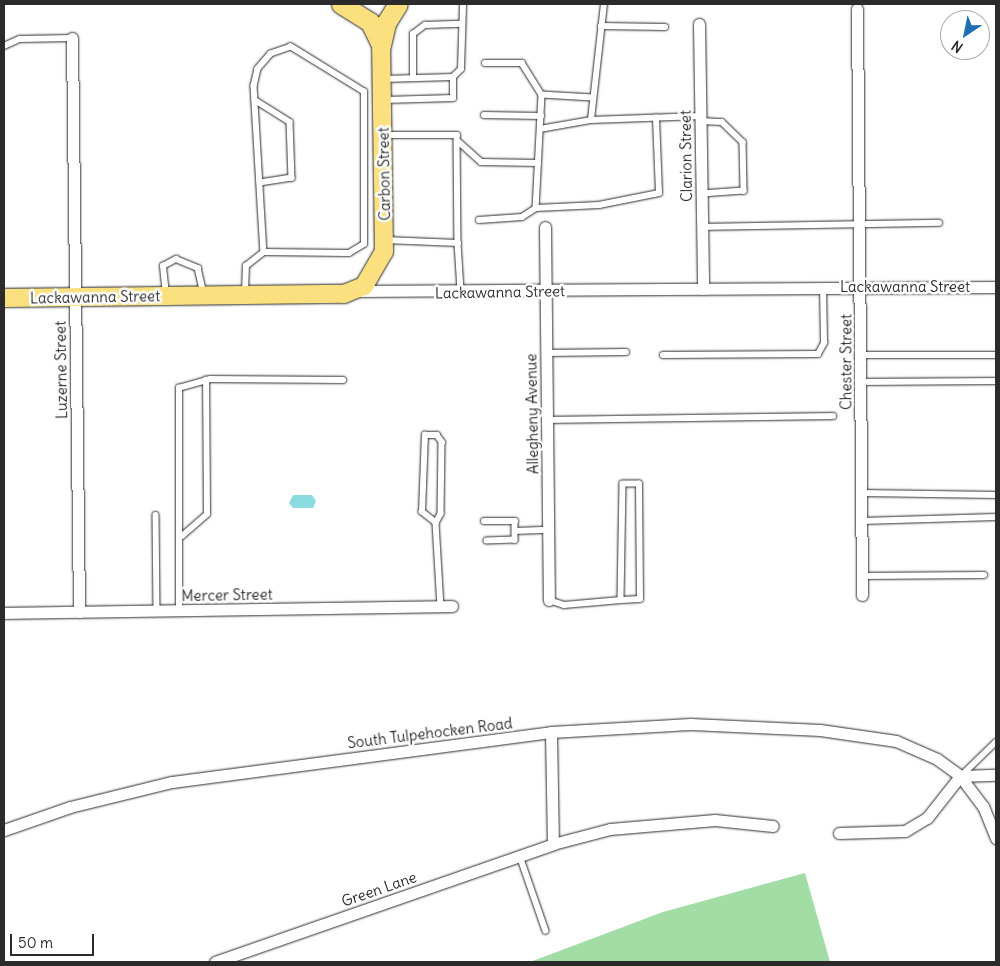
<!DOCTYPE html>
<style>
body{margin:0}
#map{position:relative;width:1000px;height:966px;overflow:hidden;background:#fff;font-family:Delius,sans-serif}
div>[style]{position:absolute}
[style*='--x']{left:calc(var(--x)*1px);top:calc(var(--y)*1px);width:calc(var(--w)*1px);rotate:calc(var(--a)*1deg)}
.green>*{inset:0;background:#a1dda4}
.water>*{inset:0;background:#8bdce1}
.roads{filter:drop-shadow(0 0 1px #2b2b2b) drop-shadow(0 0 1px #2b2b2b)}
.service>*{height:5.5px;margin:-2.75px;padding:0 2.75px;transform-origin:2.75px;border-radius:2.75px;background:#fff}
.minor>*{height:11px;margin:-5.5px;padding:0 5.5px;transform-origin:5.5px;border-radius:5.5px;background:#fff}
.primary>*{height:18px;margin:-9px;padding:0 9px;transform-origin:9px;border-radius:9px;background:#fbe080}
.trunk>*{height:19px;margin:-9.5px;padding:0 9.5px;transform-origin:9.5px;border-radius:9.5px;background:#fbe080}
span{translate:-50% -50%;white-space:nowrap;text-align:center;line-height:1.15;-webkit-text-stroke:5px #fff;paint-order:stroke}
.street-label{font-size:15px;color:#2b2b2b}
.frame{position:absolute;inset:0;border:5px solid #2b2b2b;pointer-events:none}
.north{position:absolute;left:940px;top:10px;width:50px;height:50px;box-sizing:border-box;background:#fff;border:1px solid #aaa;border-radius:50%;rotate:214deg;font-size:14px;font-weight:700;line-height:20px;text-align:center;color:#2b2b2b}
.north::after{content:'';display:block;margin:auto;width:18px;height:22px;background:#1f6fb2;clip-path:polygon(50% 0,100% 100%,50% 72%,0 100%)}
.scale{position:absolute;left:10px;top:934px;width:84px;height:22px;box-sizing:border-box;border:2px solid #2b2b2b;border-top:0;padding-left:6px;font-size:15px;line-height:18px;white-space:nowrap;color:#2b2b2b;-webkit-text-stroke:4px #fff;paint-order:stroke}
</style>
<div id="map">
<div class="green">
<i style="clip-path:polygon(805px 873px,830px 962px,530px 962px,663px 912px)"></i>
</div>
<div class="water">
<i style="clip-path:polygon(293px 495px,312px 495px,316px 501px,313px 508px,293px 508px,289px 503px)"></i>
</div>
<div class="roads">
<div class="service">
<i style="--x:601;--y:26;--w:64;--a:0.9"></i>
<i style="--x:4;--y:46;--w:17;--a:-24"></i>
<i style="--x:20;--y:39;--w:52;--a:-1.1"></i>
<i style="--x:485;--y:63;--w:37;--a:0"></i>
<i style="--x:522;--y:63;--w:38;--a:58"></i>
<i style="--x:413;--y:78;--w:44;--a:-90"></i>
<i style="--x:413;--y:34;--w:15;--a:-37"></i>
<i style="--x:425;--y:25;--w:37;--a:-2"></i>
<i style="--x:383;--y:79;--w:70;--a:-1.6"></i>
<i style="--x:593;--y:98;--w:51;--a:-176.6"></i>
<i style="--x:542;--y:95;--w:113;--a:93"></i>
<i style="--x:536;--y:208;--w:63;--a:-2.7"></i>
<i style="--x:599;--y:205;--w:61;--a:-11.3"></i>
<i style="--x:659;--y:193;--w:75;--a:-92.3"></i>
<i style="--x:255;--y:100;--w:41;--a:32.2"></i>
<i style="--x:290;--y:122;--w:56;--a:88"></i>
<i style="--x:292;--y:178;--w:32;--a:171"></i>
<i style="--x:385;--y:100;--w:68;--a:-1.7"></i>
<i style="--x:453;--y:98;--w:21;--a:-90"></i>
<i style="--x:453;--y:77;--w:11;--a:-45"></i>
<i style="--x:461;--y:69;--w:65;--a:-88.2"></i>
<i style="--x:484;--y:115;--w:57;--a:1"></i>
<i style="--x:591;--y:120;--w:117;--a:-83.6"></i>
<i style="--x:701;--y:121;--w:21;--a:3"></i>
<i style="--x:722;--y:122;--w:29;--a:44"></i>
<i style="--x:743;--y:142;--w:49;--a:88.8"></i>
<i style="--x:744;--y:191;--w:42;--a:175.9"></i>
<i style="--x:540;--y:129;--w:52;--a:-10"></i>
<i style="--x:591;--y:120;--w:110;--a:-2.1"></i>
<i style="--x:385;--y:135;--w:72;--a:0"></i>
<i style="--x:457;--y:135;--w:108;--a:89.5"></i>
<i style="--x:458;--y:141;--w:31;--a:42"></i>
<i style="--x:481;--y:162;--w:57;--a:1"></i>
<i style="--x:479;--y:220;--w:43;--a:-4"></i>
<i style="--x:522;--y:217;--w:17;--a:-33"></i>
<i style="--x:702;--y:227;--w:237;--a:-1"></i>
<i style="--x:385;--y:240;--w:73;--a:2.4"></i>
<i style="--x:458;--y:243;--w:48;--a:86.4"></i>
<i style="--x:245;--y:293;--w:27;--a:-88"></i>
<i style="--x:246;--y:266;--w:23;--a:-38"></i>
<i style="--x:264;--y:252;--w:85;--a:0.7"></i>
<i style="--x:349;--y:253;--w:17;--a:-31"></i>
<i style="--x:364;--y:244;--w:152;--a:-90"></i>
<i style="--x:364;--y:92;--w:86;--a:-148.3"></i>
<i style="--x:291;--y:47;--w:21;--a:161"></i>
<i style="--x:271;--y:54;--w:20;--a:131"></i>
<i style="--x:258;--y:69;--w:17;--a:103"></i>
<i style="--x:254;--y:86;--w:166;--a:86.6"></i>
<i style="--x:166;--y:295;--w:29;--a:-96"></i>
<i style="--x:163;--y:266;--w:15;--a:-28"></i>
<i style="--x:176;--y:259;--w:24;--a:22"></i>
<i style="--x:198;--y:268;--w:26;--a:77"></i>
<i style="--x:546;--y:353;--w:80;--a:-0.7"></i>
<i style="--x:663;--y:355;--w:155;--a:-0.4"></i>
<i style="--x:818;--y:354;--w:13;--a:-61"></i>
<i style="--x:824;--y:343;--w:56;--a:-91"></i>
<i style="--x:861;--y:355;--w:135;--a:0"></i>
<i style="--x:861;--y:382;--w:135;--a:-0.4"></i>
<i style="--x:547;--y:420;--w:286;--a:-0.8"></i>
<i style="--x:862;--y:493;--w:134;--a:0.9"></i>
<i style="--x:156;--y:515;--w:95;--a:89.4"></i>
<i style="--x:484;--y:521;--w:31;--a:0"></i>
<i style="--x:515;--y:521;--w:19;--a:90"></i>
<i style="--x:515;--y:540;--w:28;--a:178"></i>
<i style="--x:862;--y:521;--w:134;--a:-1.7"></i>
<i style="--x:436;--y:523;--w:18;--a:-142"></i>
<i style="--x:422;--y:512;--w:77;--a:-87.8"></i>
<i style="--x:425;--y:435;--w:12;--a:0"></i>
<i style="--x:437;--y:435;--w:9;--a:54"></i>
<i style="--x:442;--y:442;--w:72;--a:90.8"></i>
<i style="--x:441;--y:514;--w:10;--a:119"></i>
<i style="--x:436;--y:523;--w:84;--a:86.6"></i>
<i style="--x:515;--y:531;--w:33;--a:-2"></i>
<i style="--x:182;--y:536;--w:33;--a:-41"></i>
<i style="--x:207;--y:514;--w:134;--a:-90.4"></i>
<i style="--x:862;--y:576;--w:122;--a:-0.5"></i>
<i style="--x:549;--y:600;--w:16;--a:18"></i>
<i style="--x:564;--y:605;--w:57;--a:-5"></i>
<i style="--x:621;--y:600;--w:19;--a:-3"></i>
<i style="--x:640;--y:599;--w:115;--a:-90.5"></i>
<i style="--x:639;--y:484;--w:16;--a:180"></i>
<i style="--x:623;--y:484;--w:116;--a:91"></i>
<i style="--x:179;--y:610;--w:222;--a:-90"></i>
<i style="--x:179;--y:388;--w:32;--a:-16"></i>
<i style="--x:210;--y:379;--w:133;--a:0.4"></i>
<i style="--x:962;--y:775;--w:47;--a:-44.1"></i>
<i style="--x:520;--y:856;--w:79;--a:70.9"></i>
</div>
<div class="minor">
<i style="--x:857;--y:9;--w:586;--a:89.51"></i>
<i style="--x:699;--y:24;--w:265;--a:89.1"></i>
<i style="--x:72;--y:38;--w:574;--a:89.3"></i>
<i style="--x:545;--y:227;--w:373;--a:89.4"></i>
<i style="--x:356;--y:291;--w:640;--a:-0.36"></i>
<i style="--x:4;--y:613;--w:448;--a:-0.9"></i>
<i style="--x:551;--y:732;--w:112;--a:89"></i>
<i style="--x:4;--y:830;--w:70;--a:-19.2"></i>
<i style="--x:70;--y:807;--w:105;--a:-13.8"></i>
<i style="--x:172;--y:782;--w:382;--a:-7.5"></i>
<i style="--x:551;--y:732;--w:140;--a:-3.3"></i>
<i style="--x:691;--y:724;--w:129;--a:2.7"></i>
<i style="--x:820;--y:730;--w:77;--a:8.2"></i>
<i style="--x:896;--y:741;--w:45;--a:23.7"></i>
<i style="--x:937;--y:759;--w:29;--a:36"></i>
<i style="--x:960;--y:776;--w:38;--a:53"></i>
<i style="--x:983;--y:806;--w:35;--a:68"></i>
<i style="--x:839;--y:833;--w:66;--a:-1.7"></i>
<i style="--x:905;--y:831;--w:26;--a:-31"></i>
<i style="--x:927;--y:818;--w:53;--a:-51.8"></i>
<i style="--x:960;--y:776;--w:36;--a:-2"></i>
<i style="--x:215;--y:962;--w:358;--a:-19.2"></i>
<i style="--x:553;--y:844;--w:59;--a:-14.7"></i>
<i style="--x:610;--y:829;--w:105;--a:-4.9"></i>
<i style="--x:715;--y:820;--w:58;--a:5.9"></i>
</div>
<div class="primary">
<i style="--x:4;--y:298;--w:340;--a:-0.7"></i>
<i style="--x:344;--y:294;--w:22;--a:-22"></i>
<i style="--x:364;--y:286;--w:39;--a:-60"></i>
<i style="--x:384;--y:252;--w:207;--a:-90.8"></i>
</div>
<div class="trunk">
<i style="--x:341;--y:4;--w:34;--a:32"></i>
<i style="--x:370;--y:22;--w:25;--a:64"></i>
<i style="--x:381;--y:45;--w:23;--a:-77"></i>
<i style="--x:386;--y:23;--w:22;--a:-58"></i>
</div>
</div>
<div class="street-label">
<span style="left:686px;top:156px;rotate:-91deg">Clarion Street</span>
<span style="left:384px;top:174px;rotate:-91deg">Carbon Street</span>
<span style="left:905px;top:287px">Lackawanna Street</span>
<span style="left:500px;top:292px;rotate:-1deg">Lackawanna Street</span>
<span style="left:95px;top:297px;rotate:-1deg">Lackawanna Street</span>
<span style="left:846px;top:362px;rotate:-90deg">Chester Street</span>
<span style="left:61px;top:370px;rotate:-91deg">Luzerne Street</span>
<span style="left:532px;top:414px;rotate:-91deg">Allegheny Avenue</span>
<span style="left:227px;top:595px;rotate:-1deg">Mercer Street</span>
<span style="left:430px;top:733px;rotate:-7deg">South Tulpehocken Road</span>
<span style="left:379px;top:889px;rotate:-19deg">Green Lane</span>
</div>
<div class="frame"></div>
<div class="north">N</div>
<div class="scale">50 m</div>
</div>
